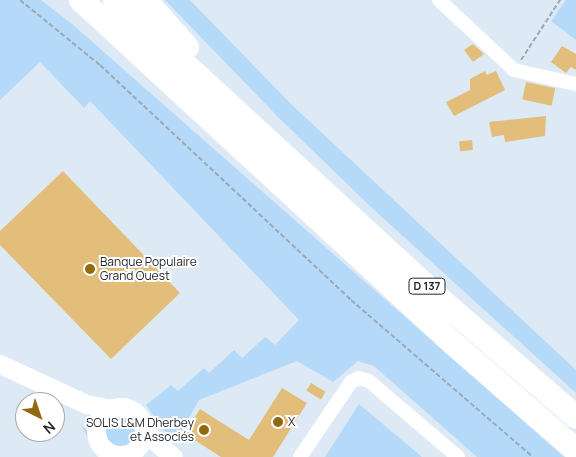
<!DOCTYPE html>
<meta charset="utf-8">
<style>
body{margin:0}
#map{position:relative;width:576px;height:457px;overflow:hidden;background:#ddeaf5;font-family:Manrope,sans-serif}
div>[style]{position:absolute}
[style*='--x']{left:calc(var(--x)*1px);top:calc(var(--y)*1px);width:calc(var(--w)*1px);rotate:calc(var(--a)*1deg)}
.green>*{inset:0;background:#b5d9f9}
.round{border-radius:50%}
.building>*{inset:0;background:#e3bd7a;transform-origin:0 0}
.path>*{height:2px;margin-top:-1px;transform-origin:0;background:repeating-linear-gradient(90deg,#9ea8b1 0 5px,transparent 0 7.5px)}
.street>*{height:14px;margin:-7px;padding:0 7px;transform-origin:7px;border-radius:7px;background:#fff}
.secondary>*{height:19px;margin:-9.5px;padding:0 9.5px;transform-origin:9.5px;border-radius:9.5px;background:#fff}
.secondary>.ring{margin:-9.5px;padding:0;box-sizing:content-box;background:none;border:19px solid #fff;border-radius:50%}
.highway>*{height:24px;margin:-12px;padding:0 12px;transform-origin:12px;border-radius:12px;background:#fff}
.dots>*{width:14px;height:14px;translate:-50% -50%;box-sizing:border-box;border:2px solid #fff;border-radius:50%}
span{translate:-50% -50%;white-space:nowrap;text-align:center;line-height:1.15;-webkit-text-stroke:4px #fff;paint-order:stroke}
.shield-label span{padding:1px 4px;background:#fff;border:1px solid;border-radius:4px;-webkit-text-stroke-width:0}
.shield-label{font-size:11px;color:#23282c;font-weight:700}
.poi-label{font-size:12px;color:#23282c}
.left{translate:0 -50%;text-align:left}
.right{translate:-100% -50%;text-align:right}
.north{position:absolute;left:15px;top:392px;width:50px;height:50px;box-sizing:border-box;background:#fff;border:1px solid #a7a9ab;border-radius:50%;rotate:139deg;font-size:14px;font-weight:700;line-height:20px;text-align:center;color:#23282c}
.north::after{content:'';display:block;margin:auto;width:18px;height:22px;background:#916911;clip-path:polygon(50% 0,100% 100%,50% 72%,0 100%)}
</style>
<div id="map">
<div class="green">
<i style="clip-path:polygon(0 0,41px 0,72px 24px,564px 457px,477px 457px,374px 366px,358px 361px,333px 382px,297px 361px,199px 400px,176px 441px,168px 436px,146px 405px,171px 385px,178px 391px,204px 368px,209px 373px,234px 350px,242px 358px,265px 337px,275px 345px,299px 320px,90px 101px,84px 108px,40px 62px,0 100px)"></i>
<i style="clip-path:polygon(165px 0,190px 0,292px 105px,576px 370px,576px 393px,372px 208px,279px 118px)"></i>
<i style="clip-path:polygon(566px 0,576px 0,576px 40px,551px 21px)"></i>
<i style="clip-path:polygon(359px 404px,422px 457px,325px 457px)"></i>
<i class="round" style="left:104px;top:414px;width:34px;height:34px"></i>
<i style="clip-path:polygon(82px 426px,90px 433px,97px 457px)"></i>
</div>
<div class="building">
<i style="clip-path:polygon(473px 44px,484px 54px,473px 62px,464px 50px)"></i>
<i style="clip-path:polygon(562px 46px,576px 54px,576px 70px,571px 67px,566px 73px,551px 62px)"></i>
<i style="clip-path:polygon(485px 71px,487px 75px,496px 71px,505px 90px,454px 116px,446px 102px,470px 90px,470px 79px)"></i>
<i style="left:526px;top:82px;width:30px;height:18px;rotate:12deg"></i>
<i style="clip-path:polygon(546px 116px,545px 136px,505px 142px,504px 135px,492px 137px,489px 122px)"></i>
<i style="left:472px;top:140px;width:10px;height:13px;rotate:84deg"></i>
<i style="clip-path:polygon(63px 171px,180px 293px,111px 359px,0 245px,0 231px)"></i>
<i style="left:311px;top:383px;width:17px;height:9px;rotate:31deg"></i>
<i style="clip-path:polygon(282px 388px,307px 403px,273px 457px,221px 457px,185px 434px,200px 409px,249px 440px)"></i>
</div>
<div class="path">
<i style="--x:20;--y:0;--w:103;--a:39.1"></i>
<i style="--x:100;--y:65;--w:344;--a:43.1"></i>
<i style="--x:351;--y:300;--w:240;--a:40.8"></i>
<i style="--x:521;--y:60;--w:72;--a:-57"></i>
</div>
<div class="street">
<i style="--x:439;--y:0;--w:103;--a:43"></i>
<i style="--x:514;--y:70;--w:64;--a:12.7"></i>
<i style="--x:105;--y:457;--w:7;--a:-63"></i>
<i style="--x:300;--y:457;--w:91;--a:-55.8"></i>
<i style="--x:351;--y:382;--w:9;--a:-27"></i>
<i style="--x:359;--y:378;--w:10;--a:17"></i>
<i style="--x:369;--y:381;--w:117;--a:40.5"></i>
</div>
<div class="secondary">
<i style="--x:0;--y:364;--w:95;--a:24.9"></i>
<i style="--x:86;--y:404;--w:25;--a:11"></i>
<i class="ring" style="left:96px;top:407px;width:29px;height:29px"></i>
<i style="--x:144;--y:431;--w:39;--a:42"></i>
</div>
<div class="highway">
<i style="--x:81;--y:0;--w:507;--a:42.68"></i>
<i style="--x:454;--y:344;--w:162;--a:41"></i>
<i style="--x:115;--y:0;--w:454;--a:42.6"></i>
<i style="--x:449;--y:307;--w:168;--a:40.9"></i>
<i style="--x:145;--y:0;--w:63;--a:48.2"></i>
</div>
<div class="dots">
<i style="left:90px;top:269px;background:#916911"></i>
<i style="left:278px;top:422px;background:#916911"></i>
<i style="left:204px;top:430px;background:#916911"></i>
</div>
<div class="shield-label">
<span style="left:427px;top:286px">D 137</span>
</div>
<div class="poi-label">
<span class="left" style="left:100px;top:269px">Banque Populaire<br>Grand Ouest</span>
<span class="left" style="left:288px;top:422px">X</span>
<span class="right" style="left:194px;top:430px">SOLIS L&amp;M Dherbey<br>et Associés</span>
</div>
<div class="north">N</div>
</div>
